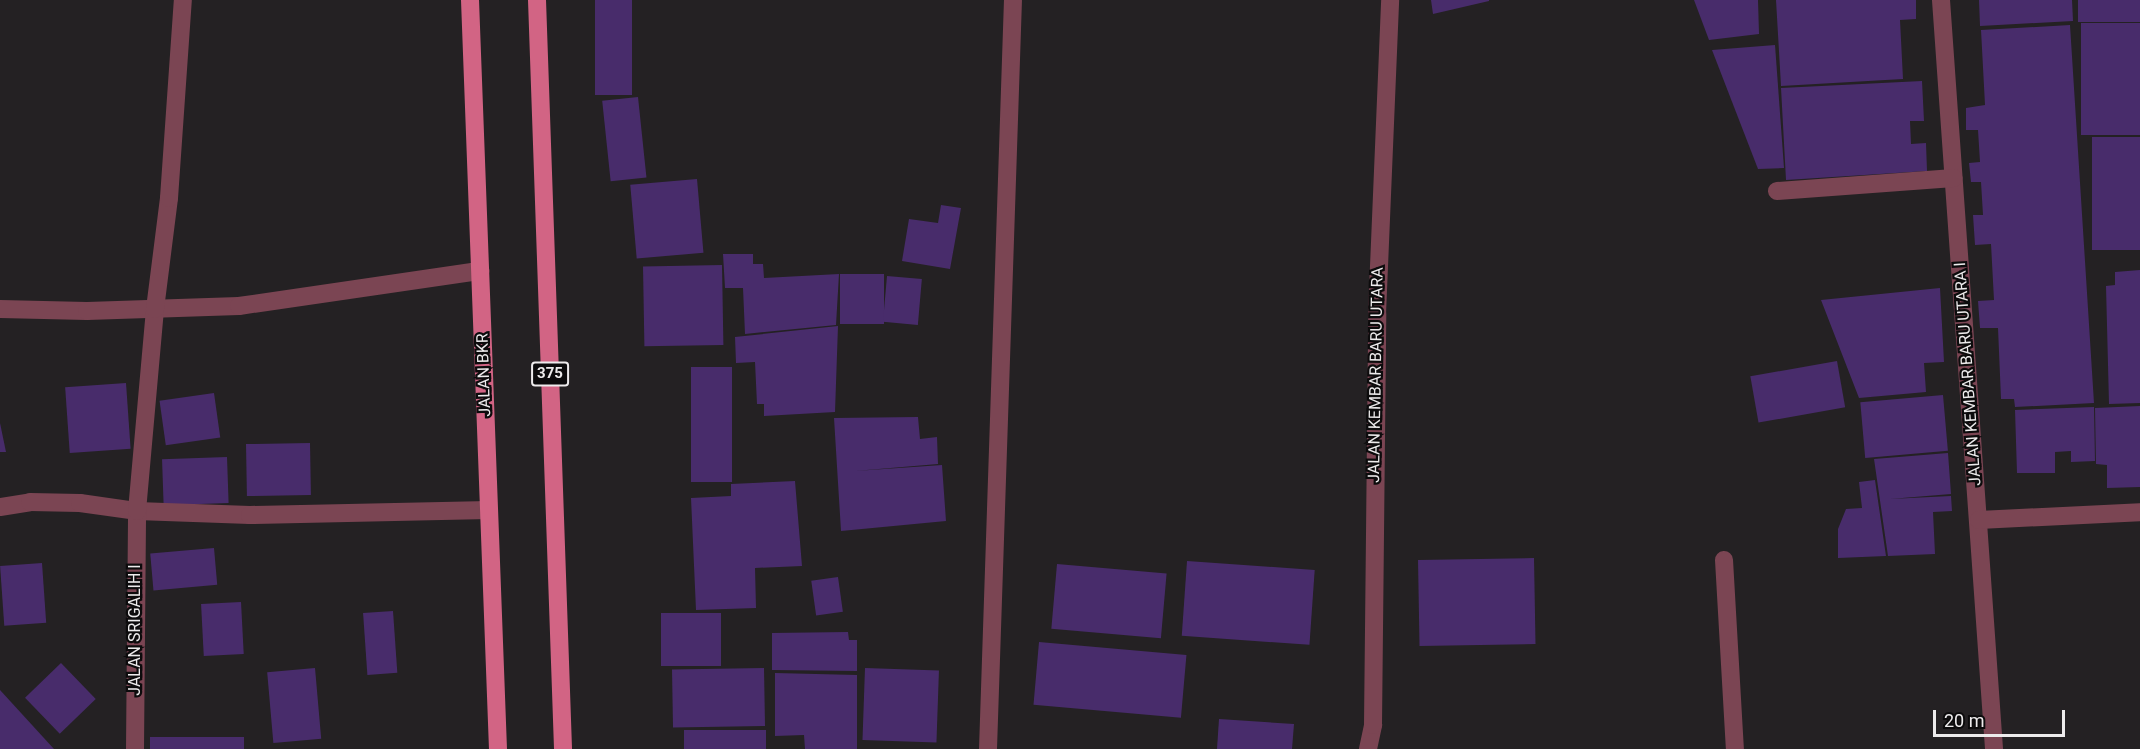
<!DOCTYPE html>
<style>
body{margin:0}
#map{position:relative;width:2140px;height:749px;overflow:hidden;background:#242123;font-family:Roboto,sans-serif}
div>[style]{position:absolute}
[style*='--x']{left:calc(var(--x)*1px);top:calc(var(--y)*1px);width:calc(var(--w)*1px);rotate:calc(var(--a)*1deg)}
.building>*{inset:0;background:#482c6b;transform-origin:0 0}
.minor>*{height:18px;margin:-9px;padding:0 9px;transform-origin:9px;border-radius:9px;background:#7b4553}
.major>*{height:18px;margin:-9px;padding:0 9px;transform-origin:9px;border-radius:9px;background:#d26484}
span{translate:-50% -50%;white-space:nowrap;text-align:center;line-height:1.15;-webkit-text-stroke:4.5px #0c0b0c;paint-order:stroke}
.shield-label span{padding:2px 4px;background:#0c0b0c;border:2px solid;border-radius:4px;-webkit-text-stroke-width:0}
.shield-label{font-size:15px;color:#edebec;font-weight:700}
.street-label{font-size:16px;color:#edebec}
.scale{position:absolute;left:1933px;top:710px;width:132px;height:27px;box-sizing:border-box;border:3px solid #edebec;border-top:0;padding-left:8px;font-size:18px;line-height:21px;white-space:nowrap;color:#edebec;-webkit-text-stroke:4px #0c0b0c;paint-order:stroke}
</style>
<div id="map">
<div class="building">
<i style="left:595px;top:0;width:37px;height:95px"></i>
<i style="clip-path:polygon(1431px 0,1489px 0,1489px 1px,1433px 14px)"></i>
<i style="clip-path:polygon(1694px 0,1758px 0,1759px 34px,1709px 40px)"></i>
<i style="clip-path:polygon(1776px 0,1916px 0,1916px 19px,1900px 20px,1903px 79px,1781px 86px)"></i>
<i style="clip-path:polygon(1979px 0,2072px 0,2073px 21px,1980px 26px)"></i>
<i style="left:2078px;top:0;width:62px;height:22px"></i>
<i style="left:2140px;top:23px;width:112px;height:59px;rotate:90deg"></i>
<i style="clip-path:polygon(2070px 25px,2094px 403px,2015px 407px,2014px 399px,2001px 399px,1998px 328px,1980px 328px,1978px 301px,1994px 300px,1991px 244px,1975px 245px,1973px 215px,1983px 215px,1981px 182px,1971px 182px,1969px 163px,1980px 162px,1978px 130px,1966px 130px,1966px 108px,1985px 105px,1981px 30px)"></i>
<i style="clip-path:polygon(1775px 45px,1784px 168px,1758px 169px,1712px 50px)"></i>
<i style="clip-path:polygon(1922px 81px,1924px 121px,1910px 121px,1911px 144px,1926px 143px,1927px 171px,1786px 180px,1781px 88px)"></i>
<i style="left:638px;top:97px;width:81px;height:36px;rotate:84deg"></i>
<i style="left:2140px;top:137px;width:113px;height:48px;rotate:90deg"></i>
<i style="left:697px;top:179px;width:74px;height:67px;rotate:85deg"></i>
<i style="clip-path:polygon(941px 205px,961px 208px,950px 269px,902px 261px,909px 219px,938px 223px)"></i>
<i style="clip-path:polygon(723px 254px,753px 254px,753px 264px,763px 264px,764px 278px,839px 274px,836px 325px,745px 334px,743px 288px,725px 288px)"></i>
<i style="left:722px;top:265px;width:80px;height:79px;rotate:89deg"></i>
<i style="clip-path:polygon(2140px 270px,2140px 403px,2109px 404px,2106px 286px,2115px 285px,2115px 272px)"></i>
<i style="left:840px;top:274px;width:44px;height:50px"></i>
<i style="left:887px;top:276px;width:35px;height:46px;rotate:5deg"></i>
<i style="clip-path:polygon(1940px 288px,1944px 362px,1924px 363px,1926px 392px,1859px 398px,1821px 300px)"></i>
<i style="clip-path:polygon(838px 326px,835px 412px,764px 416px,764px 404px,757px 404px,755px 362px,736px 363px,735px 337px)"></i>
<i style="left:1837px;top:361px;width:47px;height:88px;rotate:80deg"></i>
<i style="left:691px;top:367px;width:41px;height:115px"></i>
<i style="left:126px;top:383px;width:66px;height:61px;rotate:86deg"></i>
<i style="left:214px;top:393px;width:45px;height:55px;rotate:82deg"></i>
<i style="left:1943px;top:395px;width:56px;height:83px;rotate:85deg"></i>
<i style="clip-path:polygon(2140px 406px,2140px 487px,2107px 488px,2107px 465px,2096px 464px,2095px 408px)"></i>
<i style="clip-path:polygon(2094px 407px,2095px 461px,2071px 462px,2071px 451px,2055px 452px,2055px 473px,2017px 473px,2015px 410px)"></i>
<i style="clip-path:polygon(918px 417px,920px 439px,937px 437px,938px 464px,855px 471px,942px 465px,946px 521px,841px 531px,834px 418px)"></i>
<i style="clip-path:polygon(0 423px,6px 452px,0 452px)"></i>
<i style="left:310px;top:443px;width:52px;height:64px;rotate:89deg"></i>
<i style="clip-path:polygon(1948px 453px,1951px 494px,1890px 499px,1951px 496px,1952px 511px,1933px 512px,1935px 554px,1888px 556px,1874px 459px)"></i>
<i style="left:227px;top:457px;width:46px;height:65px;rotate:88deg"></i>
<i style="clip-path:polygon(1875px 480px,1886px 556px,1838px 558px,1838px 529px,1846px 509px,1862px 508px,1859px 482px)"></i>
<i style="clip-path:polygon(795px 481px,802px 566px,755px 568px,756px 608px,696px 610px,691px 498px,731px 496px,731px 484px)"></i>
<i style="left:214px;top:548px;width:37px;height:64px;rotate:85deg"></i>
<i style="left:1534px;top:558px;width:86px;height:116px;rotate:89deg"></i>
<i style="left:1187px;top:561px;width:128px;height:75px;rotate:4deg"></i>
<i style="left:42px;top:563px;width:60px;height:42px;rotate:86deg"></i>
<i style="left:1057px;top:564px;width:110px;height:65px;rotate:5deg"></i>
<i style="left:838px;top:577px;width:35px;height:27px;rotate:82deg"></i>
<i style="left:241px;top:602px;width:52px;height:40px;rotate:87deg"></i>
<i style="left:393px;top:611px;width:62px;height:30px;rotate:86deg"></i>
<i style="left:661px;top:613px;width:60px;height:53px"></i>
<i style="clip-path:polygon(848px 632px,849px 640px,857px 640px,857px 671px,772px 670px,772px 633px)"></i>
<i style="left:1039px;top:642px;width:148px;height:63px;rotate:5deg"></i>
<i style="left:61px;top:663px;width:50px;height:50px;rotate:46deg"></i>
<i style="left:315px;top:668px;width:71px;height:48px;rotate:85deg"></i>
<i style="left:764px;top:668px;width:58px;height:92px;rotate:89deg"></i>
<i style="left:865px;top:668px;width:74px;height:72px;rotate:2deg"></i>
<i style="clip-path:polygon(775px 673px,857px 675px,857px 749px,805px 749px,804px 735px,775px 736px)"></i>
<i style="clip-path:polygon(0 690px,54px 749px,0 749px)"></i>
<i style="clip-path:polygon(1219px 719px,1294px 724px,1292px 749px,1217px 749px)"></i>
<i style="left:766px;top:730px;width:19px;height:82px;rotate:90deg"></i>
<i style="left:150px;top:737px;width:94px;height:12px"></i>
</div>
<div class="minor">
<i style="--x:1941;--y:0;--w:751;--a:85.95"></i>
<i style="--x:1777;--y:191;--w:177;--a:-4.2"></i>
<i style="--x:0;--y:309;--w:87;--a:1.3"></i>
<i style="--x:87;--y:311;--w:152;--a:-1.9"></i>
<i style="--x:239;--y:306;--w:244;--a:-8.3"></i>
<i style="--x:0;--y:507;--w:30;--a:-9"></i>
<i style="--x:30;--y:502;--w:50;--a:1.1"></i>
<i style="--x:80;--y:503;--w:58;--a:8"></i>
<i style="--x:137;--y:511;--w:113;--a:2"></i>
<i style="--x:250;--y:515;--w:239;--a:-1.2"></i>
<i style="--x:1979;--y:520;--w:161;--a:-2.8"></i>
<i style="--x:1724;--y:560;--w:189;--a:86.7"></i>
<i style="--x:135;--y:749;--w:238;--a:-89.5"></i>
<i style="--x:137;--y:511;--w:203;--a:-84.9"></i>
<i style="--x:155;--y:309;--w:112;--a:-82.8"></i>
<i style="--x:169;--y:198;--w:198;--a:-86"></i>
<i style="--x:988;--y:749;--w:749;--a:-88.09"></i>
<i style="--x:1368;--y:749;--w:25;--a:-78"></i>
<i style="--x:1373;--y:725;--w:411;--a:-89.4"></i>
<i style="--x:1377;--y:314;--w:314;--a:-87.6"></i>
</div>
<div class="major">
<i style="--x:470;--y:0;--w:750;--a:87.86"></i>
<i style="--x:537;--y:0;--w:749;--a:88.01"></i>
</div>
<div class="shield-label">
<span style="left:550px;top:374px">375</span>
</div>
<div class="street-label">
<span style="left:1968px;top:374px;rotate:-94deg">JALAN KEMBAR BARU UTARA I</span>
<span style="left:484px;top:375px;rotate:-92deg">JALAN BKR</span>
<span style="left:1376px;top:375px;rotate:-89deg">JALAN KEMBAR BARU UTARA</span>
<span style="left:135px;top:630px;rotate:-90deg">JALAN SRIGALIH I</span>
</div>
<div class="scale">20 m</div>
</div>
